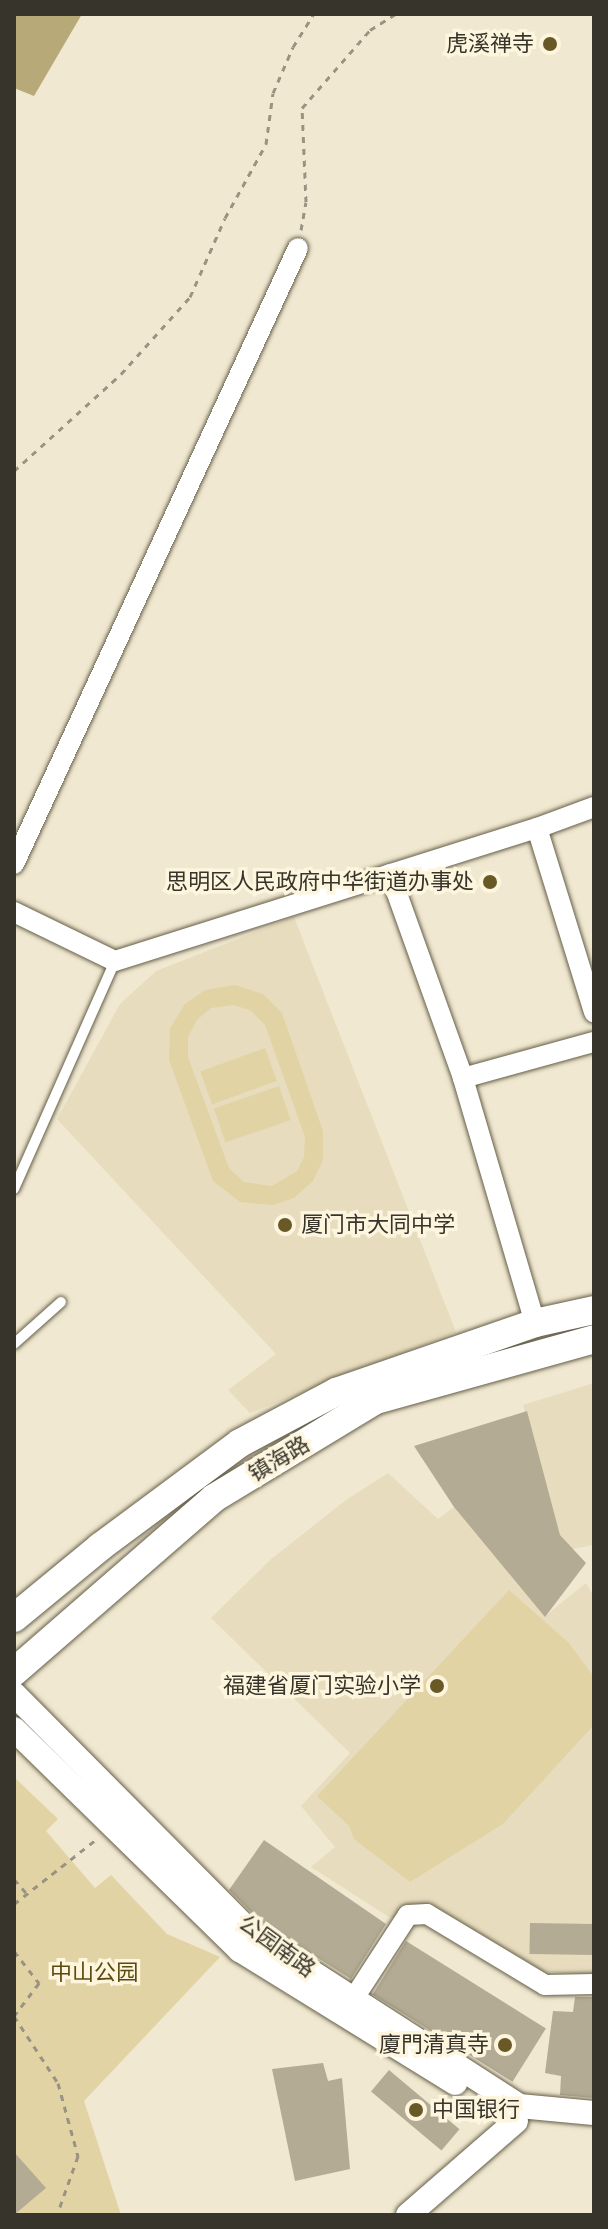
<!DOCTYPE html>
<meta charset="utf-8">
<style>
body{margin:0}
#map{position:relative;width:608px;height:2229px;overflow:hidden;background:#f0e8d0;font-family:"Archivo Narrow","Noto Sans SC",sans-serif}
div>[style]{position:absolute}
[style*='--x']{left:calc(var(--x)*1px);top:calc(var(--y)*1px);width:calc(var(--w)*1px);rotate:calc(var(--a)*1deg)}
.built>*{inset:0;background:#e7ddbe}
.green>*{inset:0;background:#e2d3a5;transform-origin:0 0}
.forest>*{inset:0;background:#b8a979}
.building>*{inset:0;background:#b3ab94;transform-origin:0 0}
.path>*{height:3px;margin-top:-1.5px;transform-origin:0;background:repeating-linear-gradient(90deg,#999382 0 6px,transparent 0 12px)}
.roads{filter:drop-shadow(0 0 2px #655e49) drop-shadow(0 0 2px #655e49)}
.service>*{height:10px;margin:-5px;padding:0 5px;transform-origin:5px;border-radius:5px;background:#fff}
.minor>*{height:20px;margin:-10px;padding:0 10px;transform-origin:10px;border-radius:10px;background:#fff}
.tertiary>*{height:24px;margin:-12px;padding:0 12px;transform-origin:12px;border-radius:12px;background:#fff}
.secondary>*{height:28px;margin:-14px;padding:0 14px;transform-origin:14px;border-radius:14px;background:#fff}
.dots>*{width:22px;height:22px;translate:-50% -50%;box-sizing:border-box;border:4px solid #fdf5dd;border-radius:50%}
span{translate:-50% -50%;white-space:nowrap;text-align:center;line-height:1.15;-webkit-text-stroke:7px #fdf5dd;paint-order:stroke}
.poi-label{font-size:22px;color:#37342b}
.right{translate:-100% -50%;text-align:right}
.left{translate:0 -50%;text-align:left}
.street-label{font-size:22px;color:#37342b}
.park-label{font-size:22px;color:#5c4b10}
.frame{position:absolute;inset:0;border:16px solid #37342b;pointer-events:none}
</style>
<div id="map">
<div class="built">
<i style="clip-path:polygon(294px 917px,456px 1332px,250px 1413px,228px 1390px,276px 1354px,57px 1119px,120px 1004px,156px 971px)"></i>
<i style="clip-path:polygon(594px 1383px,594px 1545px,572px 1549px,560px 1535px,523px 1405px)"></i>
<i style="clip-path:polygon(388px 1473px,438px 1519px,454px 1507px,545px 1616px,586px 1583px,594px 1597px,594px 1975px,520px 1970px,428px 1925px,389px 1917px,311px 1867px,335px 1847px,301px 1806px,350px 1753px,211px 1618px,270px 1560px,346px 1500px)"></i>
</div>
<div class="green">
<i style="clip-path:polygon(evenodd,235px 985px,263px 994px,282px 1013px,323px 1131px,323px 1160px,313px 1181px,294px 1198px,273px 1205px,240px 1202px,213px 1181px,169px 1060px,170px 1028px,185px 1004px,205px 990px,235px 985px,233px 1005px,250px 1010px,265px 1025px,305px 1137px,304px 1157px,297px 1171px,272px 1186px,244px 1182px,229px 1168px,188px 1057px,188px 1037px,197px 1020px,211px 1008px,233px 1005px)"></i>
<i style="left:265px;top:1048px;width:35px;height:69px;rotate:70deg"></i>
<i style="left:279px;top:1086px;width:36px;height:69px;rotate:71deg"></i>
<i style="clip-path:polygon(509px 1590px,568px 1642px,594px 1677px,594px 1725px,503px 1824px,410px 1882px,354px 1839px,349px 1826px,317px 1796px)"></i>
<i style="clip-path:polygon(14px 1777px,58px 1819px,46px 1831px,95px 1888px,111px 1875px,167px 1934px,220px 1957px,84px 2101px,121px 2215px,14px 2215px)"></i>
</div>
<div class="forest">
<i style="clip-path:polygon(14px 14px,82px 14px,34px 96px,14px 88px)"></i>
</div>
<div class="building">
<i style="clip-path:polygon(527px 1411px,560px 1535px,586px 1563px,545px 1617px,454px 1507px,414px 1446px)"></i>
<i style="clip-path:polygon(264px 1840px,386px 1924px,351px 1979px,260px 1921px,229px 1890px)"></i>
<i style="left:530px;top:1923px;width:64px;height:31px;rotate:1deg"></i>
<i style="left:406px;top:1941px;width:165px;height:63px;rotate:32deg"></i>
<i style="clip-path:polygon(575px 1997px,594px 1997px,594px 2098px,560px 2095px,561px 2076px,545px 2073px,553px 2011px,573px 2012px)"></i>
<i style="clip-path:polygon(323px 2063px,328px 2081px,342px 2078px,350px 2169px,295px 2181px,272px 2069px)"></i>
<i style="left:389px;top:2070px;width:92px;height:28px;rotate:40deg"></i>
<i style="clip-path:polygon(14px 2152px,46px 2188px,14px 2215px)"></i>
</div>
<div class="path">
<i style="--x:301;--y:230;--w:28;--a:-80"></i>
<i style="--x:306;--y:202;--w:94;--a:-92.4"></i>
<i style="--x:302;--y:108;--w:103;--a:-48.9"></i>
<i style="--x:370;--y:30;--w:31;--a:-32"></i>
<i style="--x:14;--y:471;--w:144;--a:-42.2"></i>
<i style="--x:121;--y:374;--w:103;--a:-48.1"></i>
<i style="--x:190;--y:297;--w:86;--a:-66.1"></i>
<i style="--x:225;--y:218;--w:85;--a:-61"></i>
<i style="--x:266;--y:144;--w:51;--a:-82.2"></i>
<i style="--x:273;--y:93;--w:50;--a:-66.5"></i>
<i style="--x:293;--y:47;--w:39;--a:-58"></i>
<i style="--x:14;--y:1879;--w:20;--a:49"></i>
<i style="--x:14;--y:1904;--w:107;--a:-38.2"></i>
<i style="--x:14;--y:1951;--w:41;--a:52"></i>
<i style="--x:39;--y:1983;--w:41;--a:127.1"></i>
<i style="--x:14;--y:2016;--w:80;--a:56.7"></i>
<i style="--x:58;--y:2083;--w:76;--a:74.7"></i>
<i style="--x:78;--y:2156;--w:63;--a:109.6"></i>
</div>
<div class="roads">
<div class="service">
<i style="--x:14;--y:1189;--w:249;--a:-66.1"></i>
<i style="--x:14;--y:1344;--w:63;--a:-41.8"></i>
</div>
<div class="minor">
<i style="--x:594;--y:807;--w:61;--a:159.8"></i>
<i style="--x:537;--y:828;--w:193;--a:72.8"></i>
<i style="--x:14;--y:864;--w:678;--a:-65.25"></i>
<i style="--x:390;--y:874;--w:217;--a:70.3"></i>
<i style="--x:14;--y:912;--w:112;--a:25.9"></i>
<i style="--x:115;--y:961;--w:442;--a:-17.5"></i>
<i style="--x:535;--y:1323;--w:255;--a:-106.4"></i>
<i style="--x:463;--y:1078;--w:136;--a:-15.4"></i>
<i style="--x:354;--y:1998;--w:99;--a:-57"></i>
<i style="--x:408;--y:1915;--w:19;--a:-3"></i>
<i style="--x:427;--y:1914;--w:138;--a:31"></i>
<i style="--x:545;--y:1985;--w:49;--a:-1.2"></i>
</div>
<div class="tertiary">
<i style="--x:14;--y:1694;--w:337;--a:45.2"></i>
<i style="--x:251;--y:1933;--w:319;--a:32.8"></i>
<i style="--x:519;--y:2106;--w:75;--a:5.3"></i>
<i style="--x:14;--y:1729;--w:316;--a:44.4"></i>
<i style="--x:240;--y:1950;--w:253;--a:31.7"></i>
<i style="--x:408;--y:2215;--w:143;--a:-41"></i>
</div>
<div class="secondary">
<i style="--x:14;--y:1618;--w:112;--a:-39.5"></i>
<i style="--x:100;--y:1547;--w:174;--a:-36.6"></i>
<i style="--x:240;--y:1443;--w:109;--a:-28"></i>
<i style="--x:336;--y:1392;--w:211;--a:-19.1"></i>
<i style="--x:535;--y:1323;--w:60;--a:-12.4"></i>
<i style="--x:14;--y:1672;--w:265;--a:-41"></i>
<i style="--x:214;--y:1498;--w:189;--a:-31.2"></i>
<i style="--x:376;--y:1400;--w:226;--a:-15.6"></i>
</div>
</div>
<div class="dots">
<i style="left:550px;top:44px;background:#695927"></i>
<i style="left:490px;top:882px;background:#695927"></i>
<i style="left:285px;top:1225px;background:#695927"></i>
<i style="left:437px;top:1686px;background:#695927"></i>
<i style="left:505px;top:2045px;background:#695927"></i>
<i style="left:416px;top:2110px;background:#695927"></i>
</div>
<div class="poi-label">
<span class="right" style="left:534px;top:44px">虎溪禅寺</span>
<span class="right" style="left:474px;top:882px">思明区人民政府中华街道办事处</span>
<span class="left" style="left:301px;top:1225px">厦门市大同中学</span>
<span class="right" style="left:421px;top:1686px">福建省厦门实验小学</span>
<span class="right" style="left:489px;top:2045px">廈門清真寺</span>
<span class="left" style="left:432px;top:2110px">中国银行</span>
</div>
<div class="street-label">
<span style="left:279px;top:1459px;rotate:-31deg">镇海路</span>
<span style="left:277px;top:1946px;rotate:36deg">公园南路</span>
</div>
<div class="park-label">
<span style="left:94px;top:1973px">中山公园</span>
</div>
<div class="frame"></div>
</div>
